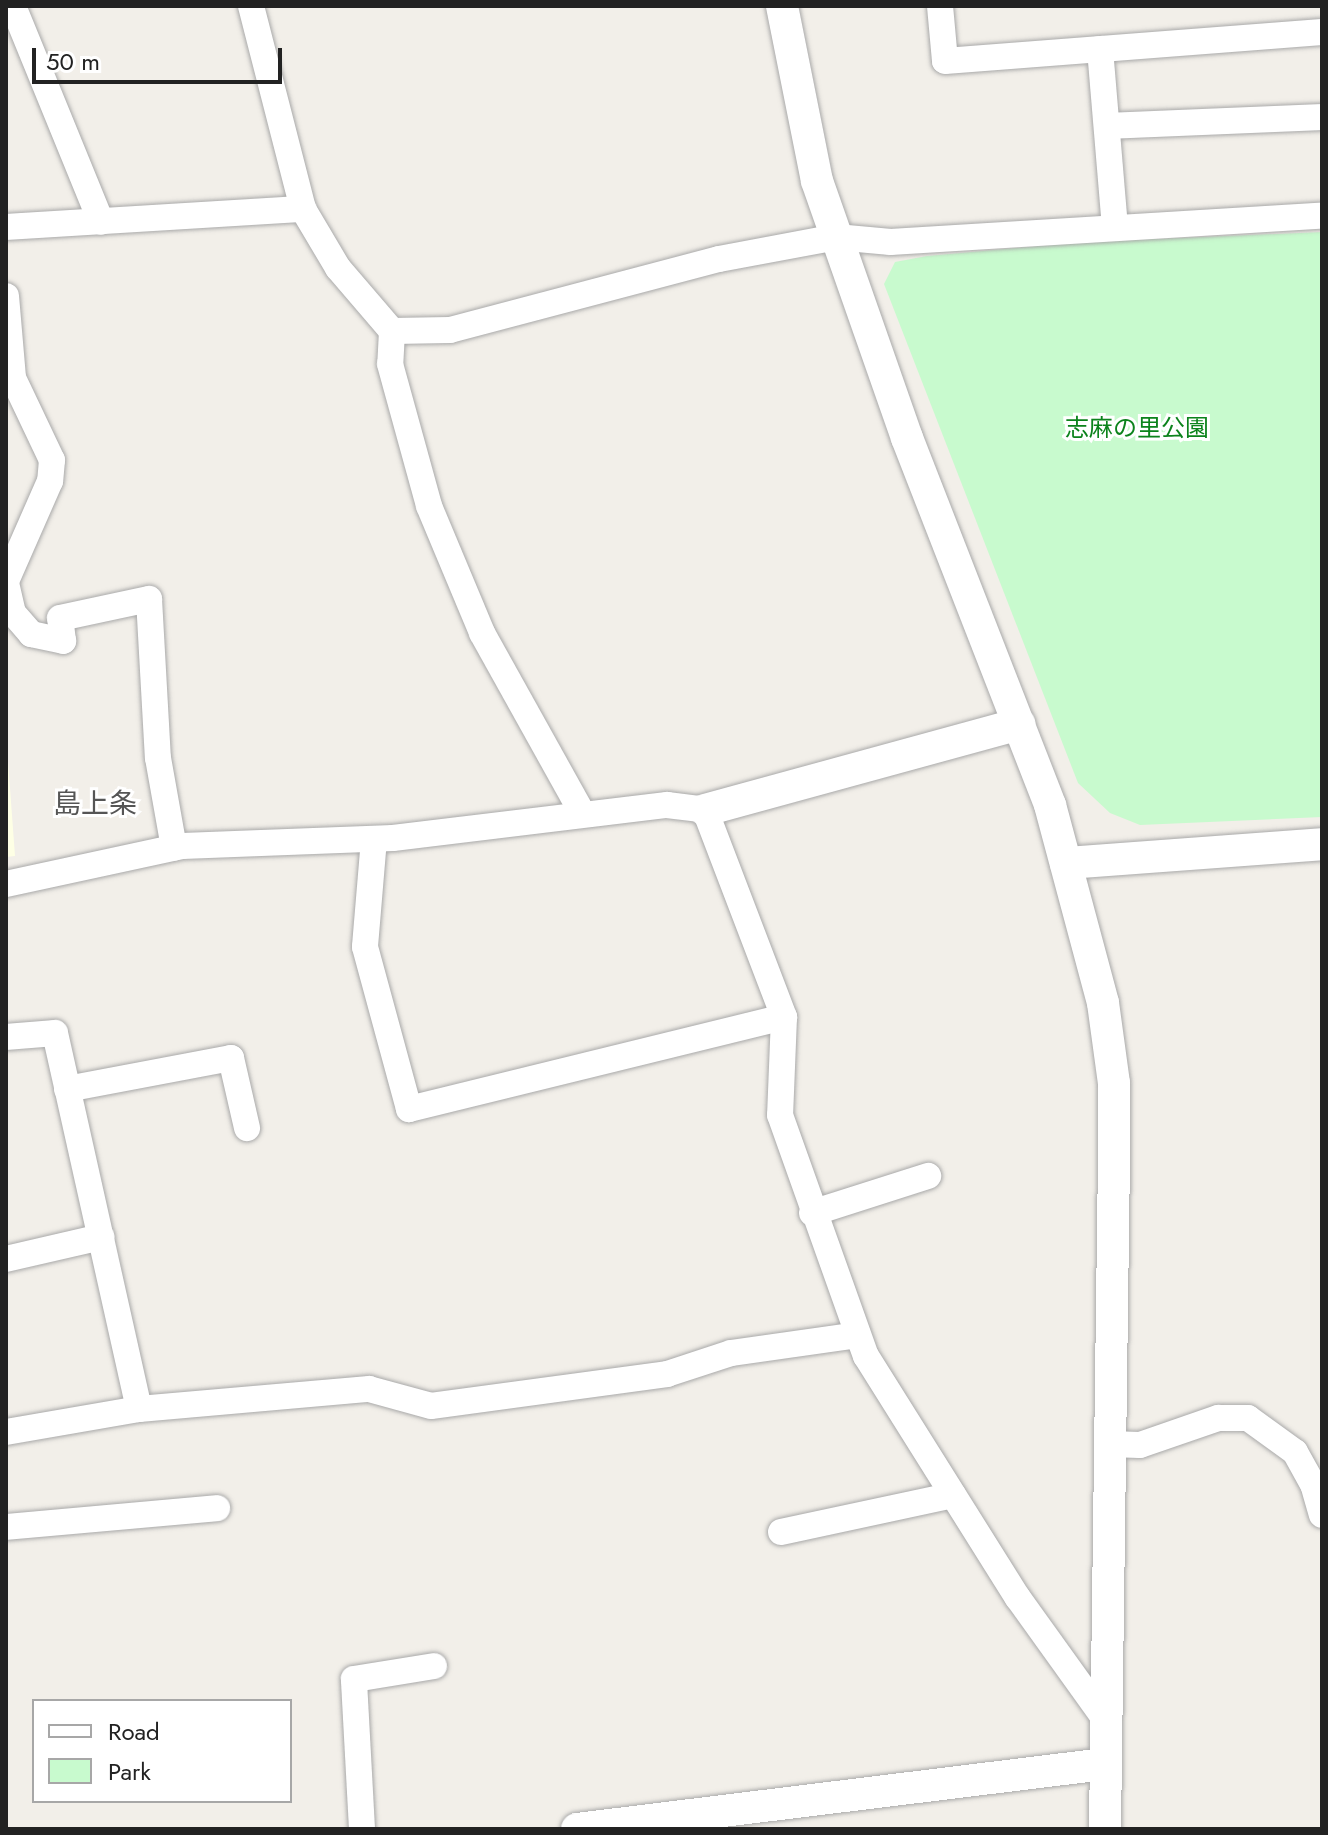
<!DOCTYPE html>
<meta charset="utf-8">
<style>
body{margin:0}
#map{position:relative;width:1328px;height:1835px;overflow:hidden;background:#f2efe9;font-family:Jost,"Noto Sans JP",sans-serif}
div>[style]{position:absolute}
[style*='--x']{left:calc(var(--x)*1px);top:calc(var(--y)*1px);width:calc(var(--w)*1px);rotate:calc(var(--a)*1deg)}
.education>*{inset:0;background:#feffe5}
.park>*{inset:0;background:#c8face}
.roads{filter:drop-shadow(0 0 2px #a9a9a9) drop-shadow(0 0 2px #a9a9a9)}
.minor>*{height:26px;margin:-13px;padding:0 13px;transform-origin:13px;border-radius:13px;background:#fff}
.tertiary>*{height:32px;margin:-16px;padding:0 16px;transform-origin:16px;border-radius:16px;background:#fff}
span{translate:-50% -50%;white-space:nowrap;text-align:center;line-height:1.15;-webkit-text-stroke:6px #fff;paint-order:stroke}
.park-label{font-size:24px;color:#0c831c}
.quarter-label{font-size:28px;color:#555}
.frame{position:absolute;inset:0;border:8px solid #222;pointer-events:none}
.legend{position:absolute;left:32px;top:1699px;width:260px;height:104px;box-sizing:border-box;background:#fff;border:2px solid #a7a7a7;margin:0;padding:10px 14px;list-style:none;font-size:24px;color:#222}
.legend li{display:flex;align-items:center;gap:16px;height:40px}
.legend b{width:40px;border:2px solid #a7a7a7}
.scale{position:absolute;left:32px;top:48px;width:250px;height:36px;box-sizing:border-box;border:4px solid #222;border-top:0;padding-left:10px;font-size:24px;line-height:28px;white-space:nowrap;color:#222;-webkit-text-stroke:6px #fff;paint-order:stroke}
</style>
<div id="map">
<div class="education">
<i style="clip-path:polygon(6px 734px,15px 856px,6px 857px)"></i>
</div>
<div class="park">
<i style="clip-path:polygon(1322px 232px,1322px 817px,1140px 825px,1110px 813px,1078px 783px,884px 284px,895px 262px,927px 256px,1083px 242px)"></i>
</div>
<div class="roads">
<div class="minor">
<i style="--x:251;--y:6;--w:210;--a:75.6"></i>
<i style="--x:303;--y:209;--w:69;--a:59.3"></i>
<i style="--x:338;--y:268;--w:83;--a:49.4"></i>
<i style="--x:392;--y:331;--w:58;--a:-1"></i>
<i style="--x:450;--y:330;--w:278;--a:-14.8"></i>
<i style="--x:719;--y:259;--w:119;--a:-10.6"></i>
<i style="--x:836;--y:237;--w:55;--a:5.2"></i>
<i style="--x:891;--y:242;--w:432;--a:-3.5"></i>
<i style="--x:940;--y:6;--w:55;--a:84.8"></i>
<i style="--x:945;--y:61;--w:378;--a:-4.4"></i>
<i style="--x:6;--y:7;--w:7;--a:-8"></i>
<i style="--x:13;--y:6;--w:233;--a:67.8"></i>
<i style="--x:1100;--y:49;--w:179;--a:85.2"></i>
<i style="--x:1107;--y:126;--w:215;--a:-2.4"></i>
<i style="--x:6;--y:227;--w:298;--a:-3.5"></i>
<i style="--x:6;--y:296;--w:82;--a:85.1"></i>
<i style="--x:13;--y:378;--w:91;--a:64.6"></i>
<i style="--x:52;--y:460;--w:21;--a:95"></i>
<i style="--x:50;--y:481;--w:109;--a:113.7"></i>
<i style="--x:392;--y:331;--w:33;--a:93"></i>
<i style="--x:390;--y:364;--w:147;--a:74.6"></i>
<i style="--x:429;--y:506;--w:138;--a:67.3"></i>
<i style="--x:482;--y:633;--w:206;--a:60.9"></i>
<i style="--x:6;--y:583;--w:31;--a:77"></i>
<i style="--x:13;--y:613;--w:28;--a:49"></i>
<i style="--x:31;--y:634;--w:33;--a:12"></i>
<i style="--x:63;--y:641;--w:23;--a:-97"></i>
<i style="--x:60;--y:618;--w:91;--a:-12.1"></i>
<i style="--x:149;--y:599;--w:159;--a:86.8"></i>
<i style="--x:158;--y:758;--w:91;--a:79.9"></i>
<i style="--x:374;--y:839;--w:108;--a:94.8"></i>
<i style="--x:365;--y:947;--w:168;--a:74.8"></i>
<i style="--x:409;--y:1109;--w:386;--a:-13.8"></i>
<i style="--x:6;--y:884;--w:180;--a:-12.2"></i>
<i style="--x:182;--y:846;--w:211;--a:-2.2"></i>
<i style="--x:393;--y:838;--w:276;--a:-6.9"></i>
<i style="--x:667;--y:805;--w:38;--a:7"></i>
<i style="--x:705;--y:810;--w:222;--a:69.1"></i>
<i style="--x:784;--y:1017;--w:98;--a:92.3"></i>
<i style="--x:780;--y:1115;--w:256;--a:70.4"></i>
<i style="--x:866;--y:1356;--w:286;--a:57.9"></i>
<i style="--x:1018;--y:1598;--w:149;--a:54.3"></i>
<i style="--x:6;--y:1037;--w:49;--a:-4.7"></i>
<i style="--x:55;--y:1033;--w:385;--a:77.4"></i>
<i style="--x:67;--y:1089;--w:167;--a:-10.7"></i>
<i style="--x:231;--y:1058;--w:72;--a:77.1"></i>
<i style="--x:812;--y:1213;--w:122;--a:-17.7"></i>
<i style="--x:6;--y:1259;--w:98;--a:-13"></i>
<i style="--x:6;--y:1432;--w:135;--a:-9.8"></i>
<i style="--x:139;--y:1409;--w:231;--a:-5"></i>
<i style="--x:369;--y:1389;--w:64;--a:15.3"></i>
<i style="--x:431;--y:1406;--w:238;--a:-7.7"></i>
<i style="--x:667;--y:1374;--w:67;--a:-18.2"></i>
<i style="--x:731;--y:1353;--w:127;--a:-8.1"></i>
<i style="--x:1109;--y:1444;--w:31;--a:2"></i>
<i style="--x:1140;--y:1445;--w:83;--a:-19.1"></i>
<i style="--x:1218;--y:1418;--w:30;--a:0"></i>
<i style="--x:1248;--y:1418;--w:58;--a:35.9"></i>
<i style="--x:1295;--y:1452;--w:37;--a:61"></i>
<i style="--x:1313;--y:1484;--w:32;--a:74"></i>
<i style="--x:6;--y:1527;--w:212;--a:-5.1"></i>
<i style="--x:781;--y:1532;--w:176;--a:-12.1"></i>
<i style="--x:362;--y:1829;--w:150;--a:-93.1"></i>
<i style="--x:354;--y:1679;--w:81;--a:-9.2"></i>
</div>
<div class="tertiary">
<i style="--x:782;--y:6;--w:178;--a:78.7"></i>
<i style="--x:817;--y:181;--w:272;--a:70.7"></i>
<i style="--x:907;--y:438;--w:394;--a:68.7"></i>
<i style="--x:1050;--y:805;--w:205;--a:75"></i>
<i style="--x:1103;--y:1003;--w:81;--a:82.2"></i>
<i style="--x:1114;--y:1083;--w:75;--a:90"></i>
<i style="--x:1114;--y:1158;--w:671;--a:90.77"></i>
<i style="--x:705;--y:810;--w:326;--a:-15.3"></i>
<i style="--x:1066;--y:863;--w:257;--a:-4.2"></i>
<i style="--x:577;--y:1829;--w:531;--a:-7.03"></i>
</div>
</div>
<div class="park-label">
<span style="left:1137px;top:428px">志麻の里公園</span>
</div>
<div class="quarter-label">
<span style="left:95px;top:804px">島上条</span>
</div>
<div class="frame"></div>
<ul class="legend">
<li><b style="height:10px;background:#fff"></b>Road</li>
<li><b style="height:22px;background:#c8face"></b>Park</li>
</ul>
<div class="scale">50 m</div>
</div>
